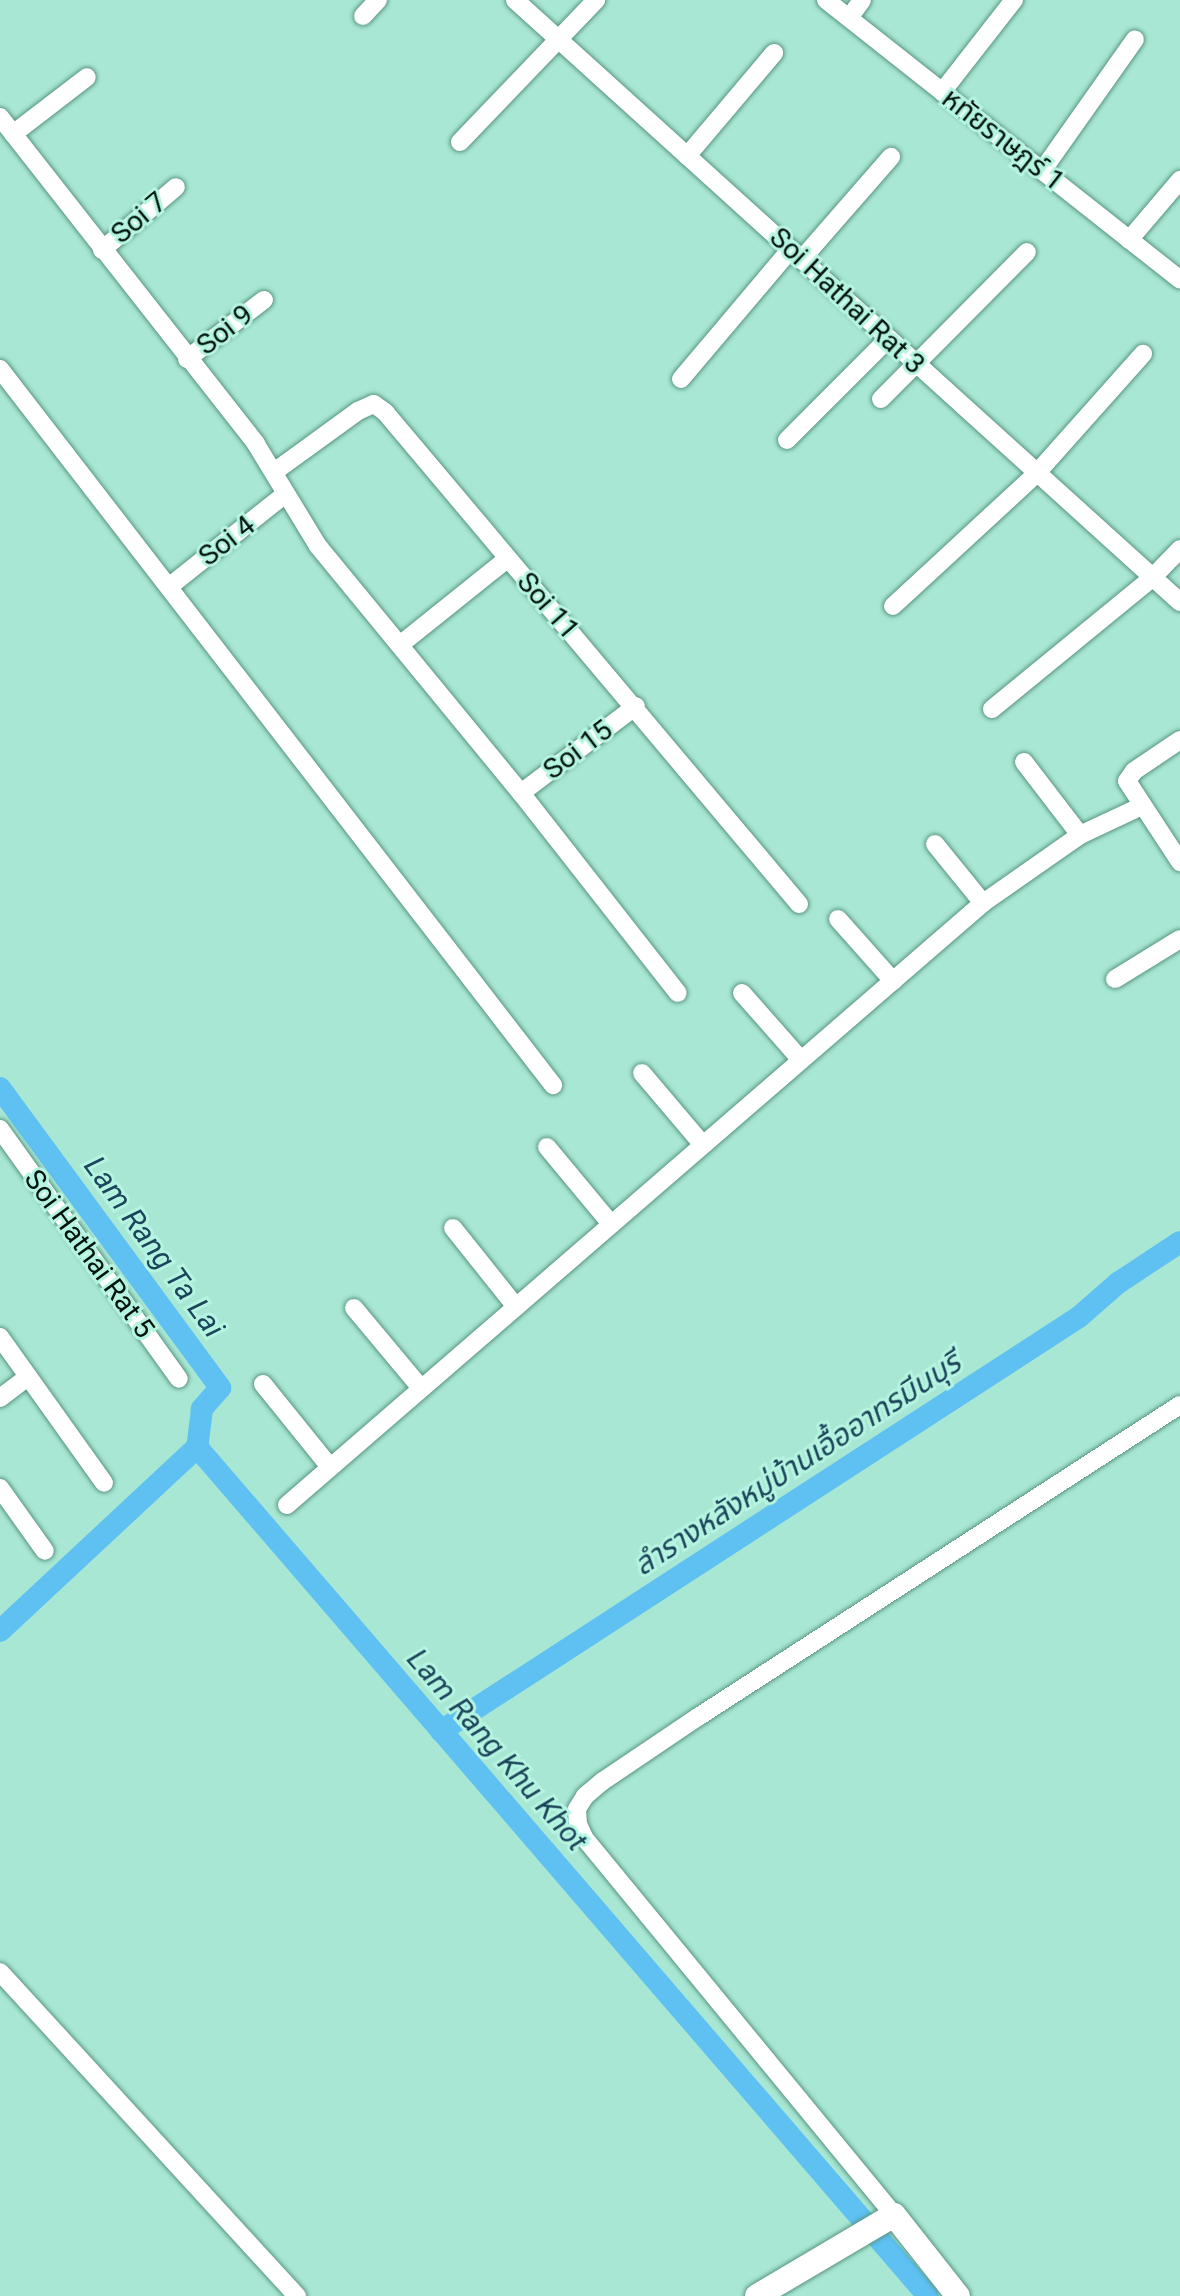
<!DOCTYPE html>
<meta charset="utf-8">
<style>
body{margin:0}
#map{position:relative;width:1180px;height:2296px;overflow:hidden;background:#a8e7d3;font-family:Roboto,"Noto Sans Thai",sans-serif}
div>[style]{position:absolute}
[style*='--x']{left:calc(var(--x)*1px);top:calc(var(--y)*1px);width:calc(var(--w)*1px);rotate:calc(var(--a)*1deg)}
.canal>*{height:22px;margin:-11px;padding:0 11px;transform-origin:11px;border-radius:11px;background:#5ec1f2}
.roads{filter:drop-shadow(0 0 2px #589482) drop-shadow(0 0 2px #589482)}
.minor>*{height:18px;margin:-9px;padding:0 9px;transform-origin:9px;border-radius:9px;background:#fff}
.tertiary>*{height:24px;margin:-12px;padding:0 12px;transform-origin:12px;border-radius:12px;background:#fff}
span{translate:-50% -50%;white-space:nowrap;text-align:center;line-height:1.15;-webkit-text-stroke:6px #b5f4e0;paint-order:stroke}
.street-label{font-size:28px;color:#00130d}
.water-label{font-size:30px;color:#1b455a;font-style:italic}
</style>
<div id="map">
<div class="canal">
<i style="--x:0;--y:1088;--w:372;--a:53.7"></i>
<i style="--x:220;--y:1388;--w:28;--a:131"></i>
<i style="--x:202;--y:1409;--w:38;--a:97"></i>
<i style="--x:0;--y:1631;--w:270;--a:-43"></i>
<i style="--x:197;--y:1447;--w:1120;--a:49.27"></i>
<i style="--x:441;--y:1731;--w:761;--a:-32.98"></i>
<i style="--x:1079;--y:1317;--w:52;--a:-41.1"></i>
<i style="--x:1118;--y:1283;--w:74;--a:-33.5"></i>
</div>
<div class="roads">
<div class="minor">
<i style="--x:515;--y:0;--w:897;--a:42.15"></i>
<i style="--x:826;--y:0;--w:451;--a:38.3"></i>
<i style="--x:363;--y:16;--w:22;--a:-47"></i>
<i style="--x:849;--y:18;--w:22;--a:-54"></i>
<i style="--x:942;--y:92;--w:117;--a:-52"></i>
<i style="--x:0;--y:117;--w:415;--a:51.9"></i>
<i style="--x:256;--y:444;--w:119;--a:58.7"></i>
<i style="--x:318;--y:546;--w:320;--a:50.6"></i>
<i style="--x:521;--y:793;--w:254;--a:51.9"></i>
<i style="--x:13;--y:134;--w:93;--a:-37.6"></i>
<i style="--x:460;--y:142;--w:197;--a:-46.2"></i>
<i style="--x:687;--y:156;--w:135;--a:-49.8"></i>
<i style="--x:1042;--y:171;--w:161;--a:-54.8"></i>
<i style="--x:1129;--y:240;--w:79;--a:-49.6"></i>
<i style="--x:102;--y:250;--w:97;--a:-40.4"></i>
<i style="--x:801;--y:260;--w:137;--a:-48.9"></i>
<i style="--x:187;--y:359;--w:97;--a:-37.5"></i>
<i style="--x:0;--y:369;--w:905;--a:52.32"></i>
<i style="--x:681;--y:379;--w:170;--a:-49.8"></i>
<i style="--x:881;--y:399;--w:207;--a:-45.2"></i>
<i style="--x:787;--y:440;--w:143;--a:-45"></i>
<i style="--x:274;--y:472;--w:104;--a:-36"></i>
<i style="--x:358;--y:411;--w:17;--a:-24"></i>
<i style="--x:374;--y:404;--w:14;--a:36"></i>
<i style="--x:385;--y:412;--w:643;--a:49.92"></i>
<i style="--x:170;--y:586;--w:146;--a:-38.6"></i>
<i style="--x:893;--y:606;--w:195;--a:-42.7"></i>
<i style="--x:1036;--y:474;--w:161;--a:-48.3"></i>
<i style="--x:401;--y:644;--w:136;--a:-38.7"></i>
<i style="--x:992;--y:709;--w:208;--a:-39.3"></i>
<i style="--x:1153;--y:577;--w:39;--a:-46"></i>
<i style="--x:1180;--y:740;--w:55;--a:146"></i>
<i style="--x:1134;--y:771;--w:12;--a:125"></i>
<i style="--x:1127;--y:781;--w:97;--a:56.8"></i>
<i style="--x:1024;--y:762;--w:92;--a:52.5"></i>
<i style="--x:521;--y:793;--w:144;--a:-37.1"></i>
<i style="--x:935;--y:844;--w:76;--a:50.9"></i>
<i style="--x:838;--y:919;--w:83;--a:48.4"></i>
<i style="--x:1115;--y:979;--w:76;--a:-31.6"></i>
<i style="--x:742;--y:993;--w:89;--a:48.6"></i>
<i style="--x:642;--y:1073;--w:94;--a:49.7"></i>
<i style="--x:0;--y:1129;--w:307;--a:54.4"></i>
<i style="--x:547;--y:1147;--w:100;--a:50.3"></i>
<i style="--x:453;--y:1228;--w:101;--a:51.4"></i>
<i style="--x:354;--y:1308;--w:104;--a:50.1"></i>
<i style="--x:0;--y:1337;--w:179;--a:54.5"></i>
<i style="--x:263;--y:1384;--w:107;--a:51.1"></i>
<i style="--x:0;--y:1398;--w:35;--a:-37"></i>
<i style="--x:0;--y:1488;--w:77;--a:54.5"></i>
<i style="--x:287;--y:1505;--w:920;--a:-40.86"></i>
<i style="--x:983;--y:903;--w:118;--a:-35"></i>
<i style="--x:1080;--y:835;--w:68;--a:-25.1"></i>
<i style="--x:0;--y:1972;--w:440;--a:47.5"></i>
<i style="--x:894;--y:2215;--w:489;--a:-129.4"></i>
<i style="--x:584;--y:1837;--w:14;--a:-115"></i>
<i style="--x:578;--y:1824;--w:15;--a:-94"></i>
<i style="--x:577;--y:1809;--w:15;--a:-58"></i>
<i style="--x:585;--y:1796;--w:23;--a:-40"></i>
<i style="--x:603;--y:1781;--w:115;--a:-34"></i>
<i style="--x:698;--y:1717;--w:574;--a:-32.92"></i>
</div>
<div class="tertiary">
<i style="--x:757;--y:2296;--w:159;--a:-30.6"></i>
<i style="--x:894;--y:2215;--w:103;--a:51.7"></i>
</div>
</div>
<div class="street-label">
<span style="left:1003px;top:140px;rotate:38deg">หทัยราษฎร์ 1</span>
<span style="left:139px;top:218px;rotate:-40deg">Soi 7</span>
<span style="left:847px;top:301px;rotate:43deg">Soi Hathai Rat 3</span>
<span style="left:225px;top:330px;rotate:-38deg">Soi 9</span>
<span style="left:227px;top:541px;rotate:-38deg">Soi 4</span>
<span style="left:548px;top:606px;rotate:49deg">Soi 11</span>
<span style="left:578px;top:750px;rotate:-37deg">Soi 15</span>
<span style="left:89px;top:1254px;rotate:54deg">Soi Hathai Rat 5</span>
</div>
<div class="water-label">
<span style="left:154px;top:1247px;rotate:54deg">Lam Rang Ta Lai</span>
<span style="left:797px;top:1464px;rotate:-33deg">ลำรางหลังหมู่บ้านเอื้ออาทรมีนบุรี</span>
<span style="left:497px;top:1750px;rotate:49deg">Lam Rang Khu Khot</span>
</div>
</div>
